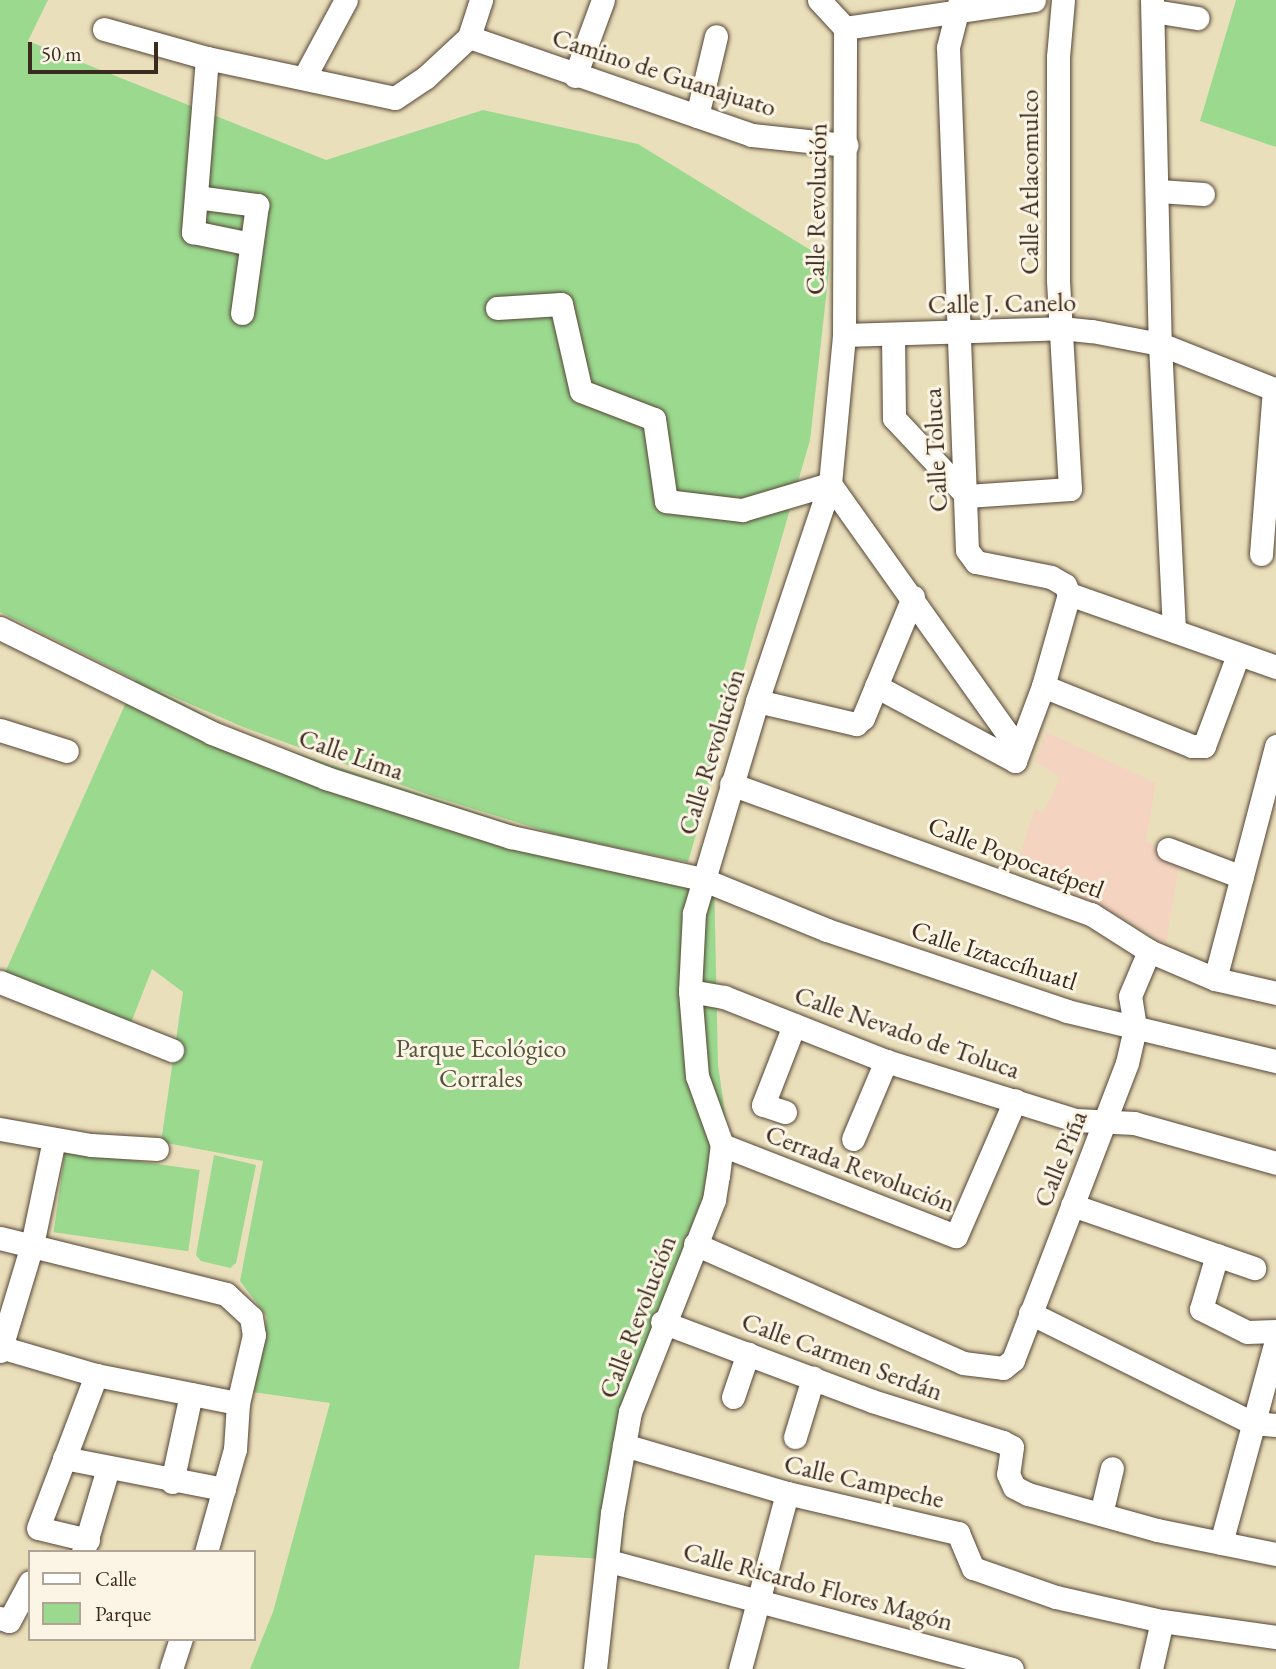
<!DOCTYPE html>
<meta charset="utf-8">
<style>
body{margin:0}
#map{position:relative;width:1276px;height:1669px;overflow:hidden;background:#eadfbb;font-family:"EB Garamond",serif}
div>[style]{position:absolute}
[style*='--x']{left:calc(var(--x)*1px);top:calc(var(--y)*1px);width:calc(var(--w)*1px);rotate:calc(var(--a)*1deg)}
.built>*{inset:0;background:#f4d3c0}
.green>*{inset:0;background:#9bd98f;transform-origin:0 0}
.roads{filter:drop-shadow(0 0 2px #554536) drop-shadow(0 0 2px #554536)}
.minor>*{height:23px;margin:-11.5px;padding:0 11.5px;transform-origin:11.5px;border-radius:11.5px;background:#fff}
span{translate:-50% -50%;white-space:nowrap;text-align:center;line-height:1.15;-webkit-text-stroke:6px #fcf5e5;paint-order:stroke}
.street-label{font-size:26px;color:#3b2a1e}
.park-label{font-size:26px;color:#53563a}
.legend{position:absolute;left:28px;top:1550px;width:228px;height:91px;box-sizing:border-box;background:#fcf5e5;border:2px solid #afa495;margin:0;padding:9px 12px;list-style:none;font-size:21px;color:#3b2a1e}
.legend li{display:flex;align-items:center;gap:14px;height:35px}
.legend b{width:35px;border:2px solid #afa495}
.scale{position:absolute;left:28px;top:42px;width:130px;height:32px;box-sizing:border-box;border:4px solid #3b2a1e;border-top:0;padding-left:9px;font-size:21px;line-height:24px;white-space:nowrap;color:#3b2a1e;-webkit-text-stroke:5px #fcf5e5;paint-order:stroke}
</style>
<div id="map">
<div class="built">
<i style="clip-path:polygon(1046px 732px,1156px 783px,1146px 841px,1180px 860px,1166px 943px,1102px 906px,1016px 866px,1035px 809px,1043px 812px,1061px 778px,1035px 761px)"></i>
</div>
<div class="green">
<i style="clip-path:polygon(0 0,48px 0,28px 41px,326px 160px,483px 110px,638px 144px,830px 262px,810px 440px,688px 862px,561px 836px,432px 796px,243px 727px,151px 687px,244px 736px,598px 853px,714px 877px,718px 1065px,730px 1148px,633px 1440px,620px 1560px,535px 1555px,519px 1669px,250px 1669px,273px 1612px,330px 1403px,253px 1392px,267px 1317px,240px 1281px,263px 1161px,161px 1142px,183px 992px,152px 969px,129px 1028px,3px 977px,136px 680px,0 612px)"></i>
<i style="clip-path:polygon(1236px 0,1276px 0,1276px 147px,1200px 121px)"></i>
<i style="left:65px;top:1151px;width:136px;height:82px;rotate:8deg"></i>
<i style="clip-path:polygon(214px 1155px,256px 1165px,236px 1263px,230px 1268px,201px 1261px,196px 1255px)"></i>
</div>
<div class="roads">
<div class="minor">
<i style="--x:819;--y:0;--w:38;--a:47"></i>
<i style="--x:960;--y:0;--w:49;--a:104.3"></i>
<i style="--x:948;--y:47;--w:503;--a:87.84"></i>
<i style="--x:967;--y:550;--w:15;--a:53"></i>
<i style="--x:976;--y:562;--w:76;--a:11.3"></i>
<i style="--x:1051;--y:577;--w:16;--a:30"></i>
<i style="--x:1065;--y:585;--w:10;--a:66"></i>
<i style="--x:1069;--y:594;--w:219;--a:19.4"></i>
<i style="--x:1152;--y:0;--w:344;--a:88.7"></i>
<i style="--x:1160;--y:344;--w:287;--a:87.2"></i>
<i style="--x:1153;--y:11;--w:45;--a:9"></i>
<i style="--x:104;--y:29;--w:107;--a:15.7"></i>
<i style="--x:207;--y:58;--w:192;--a:12"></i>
<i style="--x:395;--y:98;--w:36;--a:-34"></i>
<i style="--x:425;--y:78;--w:60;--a:-43"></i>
<i style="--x:469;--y:37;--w:39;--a:-72"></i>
<i style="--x:469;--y:37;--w:299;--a:19.1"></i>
<i style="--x:752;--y:135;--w:95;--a:6.1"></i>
<i style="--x:207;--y:58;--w:175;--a:94.6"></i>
<i style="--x:193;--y:232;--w:59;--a:11.7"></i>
<i style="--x:305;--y:76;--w:86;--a:-61.7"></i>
<i style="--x:575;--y:76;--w:81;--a:-69.8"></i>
<i style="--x:697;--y:116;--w:82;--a:-76.6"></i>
<i style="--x:1159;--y:191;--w:44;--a:3.9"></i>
<i style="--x:196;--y:197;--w:62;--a:7.5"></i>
<i style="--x:257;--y:205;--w:109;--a:97.9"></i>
<i style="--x:497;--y:308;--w:64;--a:-3.6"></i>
<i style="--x:561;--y:304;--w:89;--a:77.1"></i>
<i style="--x:581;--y:391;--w:78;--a:21"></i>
<i style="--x:654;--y:419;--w:83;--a:81.7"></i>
<i style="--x:666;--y:501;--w:77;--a:6.8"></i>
<i style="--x:742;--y:510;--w:92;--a:-16.5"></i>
<i style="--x:830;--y:484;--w:305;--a:54.6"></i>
<i style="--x:1007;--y:733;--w:29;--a:74"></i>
<i style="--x:844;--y:335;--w:217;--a:-1.8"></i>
<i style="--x:1061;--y:328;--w:31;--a:6"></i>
<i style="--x:1092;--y:331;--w:69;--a:10.8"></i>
<i style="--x:1160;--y:344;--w:125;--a:21.6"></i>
<i style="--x:893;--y:335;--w:83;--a:89.3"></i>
<i style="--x:894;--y:418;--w:107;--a:46.9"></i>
<i style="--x:967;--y:496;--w:103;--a:-3.9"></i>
<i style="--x:1070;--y:489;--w:210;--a:-93.3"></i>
<i style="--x:1058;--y:279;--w:222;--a:-90"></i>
<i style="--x:1058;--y:57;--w:57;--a:-85"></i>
<i style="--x:1261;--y:554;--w:166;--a:-85.5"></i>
<i style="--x:0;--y:628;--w:237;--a:26.3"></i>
<i style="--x:212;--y:733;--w:123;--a:21.5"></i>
<i style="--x:326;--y:778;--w:194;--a:17.7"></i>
<i style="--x:511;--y:837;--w:196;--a:12.4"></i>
<i style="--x:702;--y:879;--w:135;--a:22.2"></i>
<i style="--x:827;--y:930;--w:253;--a:18.6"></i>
<i style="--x:1067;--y:1011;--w:215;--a:13.5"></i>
<i style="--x:876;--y:686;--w:158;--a:28.3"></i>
<i style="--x:1043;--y:686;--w:161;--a:21.9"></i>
<i style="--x:1192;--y:746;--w:12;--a:0"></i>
<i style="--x:1204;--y:746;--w:97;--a:-69.5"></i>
<i style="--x:757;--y:701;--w:102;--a:13.1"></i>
<i style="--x:856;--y:724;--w:9;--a:-41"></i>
<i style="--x:863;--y:718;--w:131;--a:-67.5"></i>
<i style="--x:0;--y:730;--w:70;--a:17.4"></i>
<i style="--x:1015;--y:761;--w:80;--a:-69.5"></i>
<i style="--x:1043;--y:686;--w:96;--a:-74.2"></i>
<i style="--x:731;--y:784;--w:383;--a:19.9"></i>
<i style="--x:1091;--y:914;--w:69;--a:32.5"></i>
<i style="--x:1149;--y:951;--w:72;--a:23"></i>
<i style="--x:1215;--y:979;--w:63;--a:12.9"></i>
<i style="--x:1168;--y:849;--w:79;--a:20.7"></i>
<i style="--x:1215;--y:979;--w:241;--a:-75.3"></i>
<i style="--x:0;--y:982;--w:185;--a:21.6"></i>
<i style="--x:690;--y:991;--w:35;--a:10"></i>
<i style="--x:724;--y:997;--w:174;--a:21.6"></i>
<i style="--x:886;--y:1061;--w:199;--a:17.3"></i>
<i style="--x:1076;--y:1120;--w:58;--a:3"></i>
<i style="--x:1134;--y:1123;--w:148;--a:15.7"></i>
<i style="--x:785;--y:1112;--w:23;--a:-162"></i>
<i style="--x:763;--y:1105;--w:86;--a:-68.8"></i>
<i style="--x:0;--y:1129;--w:92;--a:10"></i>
<i style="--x:91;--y:1145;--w:66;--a:3.5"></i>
<i style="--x:853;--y:1139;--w:85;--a:-67.1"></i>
<i style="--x:722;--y:1145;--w:251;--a:21.3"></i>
<i style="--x:956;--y:1236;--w:148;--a:-66.5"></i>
<i style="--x:1072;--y:1205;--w:193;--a:19.1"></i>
<i style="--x:0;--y:1238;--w:233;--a:13.9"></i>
<i style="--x:226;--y:1294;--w:34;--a:43"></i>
<i style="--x:251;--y:1317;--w:18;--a:81"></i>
<i style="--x:254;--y:1335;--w:70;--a:103.2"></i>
<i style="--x:238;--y:1403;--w:46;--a:93.7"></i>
<i style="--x:235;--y:1449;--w:107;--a:105.7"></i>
<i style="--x:695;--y:1244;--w:293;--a:23.9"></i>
<i style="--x:963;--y:1363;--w:40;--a:7.1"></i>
<i style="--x:1003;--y:1368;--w:13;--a:-39"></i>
<i style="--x:1013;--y:1360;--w:318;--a:-69"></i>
<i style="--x:1127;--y:1063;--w:37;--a:-77"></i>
<i style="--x:1135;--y:1027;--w:31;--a:-99"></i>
<i style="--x:1130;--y:996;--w:49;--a:-67.1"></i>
<i style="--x:1217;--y:1255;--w:56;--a:106.5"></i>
<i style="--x:1201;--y:1309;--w:51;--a:26.6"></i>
<i style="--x:1247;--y:1332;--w:29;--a:-2"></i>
<i style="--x:1030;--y:1313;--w:249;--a:26.3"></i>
<i style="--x:1253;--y:1423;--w:23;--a:5"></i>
<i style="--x:662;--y:1322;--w:224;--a:20.6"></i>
<i style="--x:872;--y:1401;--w:137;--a:17.4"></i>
<i style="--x:1003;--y:1442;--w:10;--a:29"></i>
<i style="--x:1012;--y:1447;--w:27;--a:98"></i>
<i style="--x:1008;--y:1474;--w:14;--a:65"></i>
<i style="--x:1014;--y:1487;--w:16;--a:27"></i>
<i style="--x:1028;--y:1494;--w:134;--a:15.6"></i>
<i style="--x:1157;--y:1530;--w:121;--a:11.4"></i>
<i style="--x:0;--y:1347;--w:100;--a:16.3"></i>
<i style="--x:96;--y:1375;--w:145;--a:11.2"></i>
<i style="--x:0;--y:1351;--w:111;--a:-73.2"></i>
<i style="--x:32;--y:1245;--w:107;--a:-78.2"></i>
<i style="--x:733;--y:1397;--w:46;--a:-71.2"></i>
<i style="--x:795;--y:1437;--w:62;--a:-73"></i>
<i style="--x:624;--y:1445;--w:170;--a:16.4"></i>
<i style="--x:787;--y:1493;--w:176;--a:13.2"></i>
<i style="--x:958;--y:1533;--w:38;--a:67"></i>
<i style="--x:973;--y:1568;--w:88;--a:19.3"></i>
<i style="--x:1056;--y:1597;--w:109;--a:12.8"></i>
<i style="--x:1162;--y:1621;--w:115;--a:8"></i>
<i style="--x:64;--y:1458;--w:163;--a:11"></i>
<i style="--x:172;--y:1482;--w:90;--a:-77.8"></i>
<i style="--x:1101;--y:1514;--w:47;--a:-76.6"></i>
<i style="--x:88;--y:1540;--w:51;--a:-166.5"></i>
<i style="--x:38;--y:1528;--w:164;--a:-69.2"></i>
<i style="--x:1221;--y:1543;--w:210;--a:-74.8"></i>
<i style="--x:83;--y:1552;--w:88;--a:-73.4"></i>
<i style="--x:609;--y:1561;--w:417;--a:15"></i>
<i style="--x:0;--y:1618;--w:9;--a:18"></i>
<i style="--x:9;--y:1621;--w:44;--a:-61.7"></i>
<i style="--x:171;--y:1669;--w:32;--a:-72"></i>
<i style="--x:595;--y:1669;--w:157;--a:-83.8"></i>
<i style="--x:612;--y:1513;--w:103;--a:-79.9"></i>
<i style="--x:630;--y:1412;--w:228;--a:-68.4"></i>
<i style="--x:714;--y:1200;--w:24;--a:-81"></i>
<i style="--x:718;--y:1176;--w:31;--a:-83"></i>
<i style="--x:722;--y:1145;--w:73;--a:-109.9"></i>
<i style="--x:697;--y:1076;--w:85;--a:-94.7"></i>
<i style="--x:690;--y:991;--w:78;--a:-87.1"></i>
<i style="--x:694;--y:913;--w:221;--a:-73.4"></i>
<i style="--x:757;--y:701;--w:229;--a:-71.4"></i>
<i style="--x:830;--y:484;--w:150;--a:-84.6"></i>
<i style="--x:844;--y:335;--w:307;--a:-89.8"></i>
<i style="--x:845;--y:28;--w:191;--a:-8.4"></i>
<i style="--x:740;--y:1669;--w:182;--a:-75"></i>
<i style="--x:1151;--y:1669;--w:49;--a:-77.1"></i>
</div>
</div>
<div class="street-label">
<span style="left:664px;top:73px;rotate:18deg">Camino de Guanajuato</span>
<span style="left:1030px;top:182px;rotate:-90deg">Calle Atlacomulco</span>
<span style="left:817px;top:209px;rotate:-89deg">Calle Revolución</span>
<span style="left:1002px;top:304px;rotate:-1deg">Calle J. Canelo</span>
<span style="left:936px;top:450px;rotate:-93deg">Calle Toluca</span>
<span style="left:712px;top:752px;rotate:-73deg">Calle Revolución</span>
<span style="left:351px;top:755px;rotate:19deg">Calle Lima</span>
<span style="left:1016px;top:858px;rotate:21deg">Calle Popocatépetl</span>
<span style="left:994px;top:956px;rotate:18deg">Calle Iztaccíhuatl</span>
<span style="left:907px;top:1033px;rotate:19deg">Calle Nevado de Toluca</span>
<span style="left:1061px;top:1159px;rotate:-68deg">Calle Piña</span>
<span style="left:860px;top:1169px;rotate:21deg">Cerrada Revolución</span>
<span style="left:638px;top:1317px;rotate:-69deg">Calle Revolución</span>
<span style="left:842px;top:1357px;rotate:20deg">Calle Carmen Serdán</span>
<span style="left:864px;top:1482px;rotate:13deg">Calle Campeche</span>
<span style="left:818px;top:1587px;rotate:15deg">Calle Ricardo Flores Magón</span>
</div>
<div class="park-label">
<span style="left:481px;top:1064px">Parque Ecológico<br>Corrales</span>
</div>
<ul class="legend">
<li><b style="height:9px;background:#fff"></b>Calle</li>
<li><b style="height:19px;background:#9bd98f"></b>Parque</li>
</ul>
<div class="scale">50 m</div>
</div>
